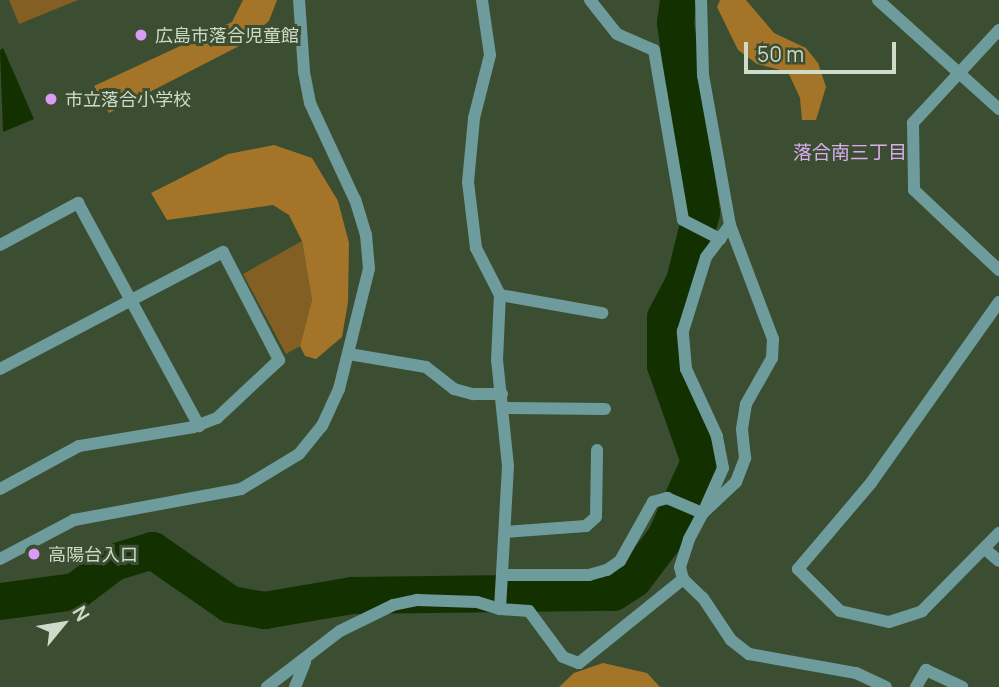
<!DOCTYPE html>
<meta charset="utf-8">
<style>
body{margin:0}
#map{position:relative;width:999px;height:687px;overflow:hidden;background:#3b4e32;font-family:Manrope,"Noto Sans JP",sans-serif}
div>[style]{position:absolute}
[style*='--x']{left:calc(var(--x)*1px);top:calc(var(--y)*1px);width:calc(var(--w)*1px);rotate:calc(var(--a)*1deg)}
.green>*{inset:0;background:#845f24}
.forest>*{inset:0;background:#a47528}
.water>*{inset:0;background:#133100}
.river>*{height:37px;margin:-18.5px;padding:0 18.5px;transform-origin:18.5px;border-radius:18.5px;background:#133100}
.minor>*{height:12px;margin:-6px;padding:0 6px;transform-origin:6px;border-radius:6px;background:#6e9b9b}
.dots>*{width:19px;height:19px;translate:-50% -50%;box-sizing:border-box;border:4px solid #3b4e32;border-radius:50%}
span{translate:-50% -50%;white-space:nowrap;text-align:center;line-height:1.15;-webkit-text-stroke:6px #3b4e32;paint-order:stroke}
.poi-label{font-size:18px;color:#cfdac9}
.left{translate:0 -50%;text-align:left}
.neighbourhood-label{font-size:19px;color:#d9acec}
.north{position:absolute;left:28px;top:589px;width:70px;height:70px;-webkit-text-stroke:5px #3b4e32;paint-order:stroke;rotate:60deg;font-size:19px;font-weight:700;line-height:28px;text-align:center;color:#cfdac9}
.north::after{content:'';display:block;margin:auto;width:24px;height:32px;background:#cfdac9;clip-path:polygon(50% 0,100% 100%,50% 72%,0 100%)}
.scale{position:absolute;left:744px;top:42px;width:152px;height:32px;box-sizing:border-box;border:4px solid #cfdac9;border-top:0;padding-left:9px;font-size:21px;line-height:24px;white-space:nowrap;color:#cfdac9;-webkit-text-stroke:5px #3b4e32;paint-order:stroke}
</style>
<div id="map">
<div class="green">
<i style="clip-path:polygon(9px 0,78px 0,19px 24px)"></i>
<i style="clip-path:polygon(302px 241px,312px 300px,300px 346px,286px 354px,243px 274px)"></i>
</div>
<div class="forest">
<i style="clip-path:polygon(243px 0,277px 0,269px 21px,241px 45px,109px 113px,94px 86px,232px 22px)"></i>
<i style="clip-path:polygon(720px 0,746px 0,774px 33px,806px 48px,818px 63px,826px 87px,816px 120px,802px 120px,800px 98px,788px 72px,757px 64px,738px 50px,717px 7px)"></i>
<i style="clip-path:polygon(274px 145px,312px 158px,338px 201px,349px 243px,348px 302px,342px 337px,316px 359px,305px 356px,300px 346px,312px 300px,302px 241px,289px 215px,273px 205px,167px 220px,151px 193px,228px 154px)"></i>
<i style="clip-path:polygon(603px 663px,647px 673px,660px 687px,559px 687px,574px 673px)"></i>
</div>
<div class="water">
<i style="clip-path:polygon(3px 48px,34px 119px,3px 132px,0 50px)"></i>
</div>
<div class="river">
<i style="--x:0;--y:601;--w:76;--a:-7.6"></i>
<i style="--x:75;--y:591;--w:48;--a:-37.3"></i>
<i style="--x:113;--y:562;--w:41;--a:-17.1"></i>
<i style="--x:152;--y:550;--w:95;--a:34.7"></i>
<i style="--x:230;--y:604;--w:35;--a:10"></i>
<i style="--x:264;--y:610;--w:89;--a:-9.7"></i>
<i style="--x:352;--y:595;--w:261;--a:-0.7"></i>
<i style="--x:613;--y:592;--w:24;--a:-33"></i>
<i style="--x:633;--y:579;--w:53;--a:-52.7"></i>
<i style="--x:665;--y:537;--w:83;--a:-65.9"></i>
<i style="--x:699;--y:461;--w:102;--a:-109.5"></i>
<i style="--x:665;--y:365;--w:48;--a:-90"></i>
<i style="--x:665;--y:317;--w:41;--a:-62.2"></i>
<i style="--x:684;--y:281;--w:71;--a:-76.2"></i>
<i style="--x:701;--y:212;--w:192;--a:-97.8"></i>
<i style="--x:675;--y:22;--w:22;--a:-82"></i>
</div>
<div class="minor">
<i style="--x:590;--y:0;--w:43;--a:51.5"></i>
<i style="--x:617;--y:34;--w:40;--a:23.4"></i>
<i style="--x:654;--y:50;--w:172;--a:80.3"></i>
<i style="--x:683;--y:220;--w:42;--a:27.2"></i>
<i style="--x:878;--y:0;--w:163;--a:42"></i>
<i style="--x:999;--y:30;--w:127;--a:132.8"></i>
<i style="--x:913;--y:123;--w:67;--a:89.1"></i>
<i style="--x:914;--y:190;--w:117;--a:43.3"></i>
<i style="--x:0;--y:245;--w:89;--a:-28.3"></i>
<i style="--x:78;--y:203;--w:254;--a:61.5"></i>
<i style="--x:500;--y:295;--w:104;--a:10"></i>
<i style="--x:999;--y:302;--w:222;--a:125.3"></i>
<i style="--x:871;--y:483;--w:113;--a:130.3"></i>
<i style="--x:798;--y:569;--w:59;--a:45"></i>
<i style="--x:840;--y:611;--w:50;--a:12.7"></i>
<i style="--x:889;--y:622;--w:35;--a:-18"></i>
<i style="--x:922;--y:611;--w:110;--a:-45.4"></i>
<i style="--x:349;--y:354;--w:78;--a:9.6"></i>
<i style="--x:426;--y:367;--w:36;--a:38"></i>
<i style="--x:454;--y:389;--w:20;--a:15"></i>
<i style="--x:473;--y:394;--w:29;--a:0"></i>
<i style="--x:0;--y:369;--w:252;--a:-27.7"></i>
<i style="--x:223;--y:252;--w:122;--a:62.6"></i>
<i style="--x:279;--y:360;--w:85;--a:136.9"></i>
<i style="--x:217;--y:418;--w:25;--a:159"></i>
<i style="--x:194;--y:427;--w:117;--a:170.6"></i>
<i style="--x:79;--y:446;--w:90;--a:151.4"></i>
<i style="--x:504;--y:408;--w:101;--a:0.6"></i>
<i style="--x:506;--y:532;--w:80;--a:-4.3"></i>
<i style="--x:586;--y:526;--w:13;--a:-42"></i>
<i style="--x:596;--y:517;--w:67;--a:-89.1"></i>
<i style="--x:985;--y:549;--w:18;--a:41"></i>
<i style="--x:0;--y:559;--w:84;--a:-27.8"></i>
<i style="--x:74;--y:520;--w:170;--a:-10.5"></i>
<i style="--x:241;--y:489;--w:68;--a:-31.1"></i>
<i style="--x:299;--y:454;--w:36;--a:-51"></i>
<i style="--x:322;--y:426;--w:41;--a:-65.3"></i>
<i style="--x:339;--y:389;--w:124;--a:-76"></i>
<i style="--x:369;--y:269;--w:34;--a:-95"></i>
<i style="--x:366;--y:235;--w:37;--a:-107"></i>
<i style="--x:355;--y:200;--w:107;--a:-114.9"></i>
<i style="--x:310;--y:103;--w:33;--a:-101"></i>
<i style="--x:304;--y:71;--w:71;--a:-94"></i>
<i style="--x:504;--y:575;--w:85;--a:0"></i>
<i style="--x:589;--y:575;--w:19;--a:-16"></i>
<i style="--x:607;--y:570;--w:16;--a:-35"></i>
<i style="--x:620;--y:561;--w:68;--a:-60.8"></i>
<i style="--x:653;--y:502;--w:15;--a:-16"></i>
<i style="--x:667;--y:498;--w:39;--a:23"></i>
<i style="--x:703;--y:513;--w:49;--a:-66"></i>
<i style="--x:723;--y:468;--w:33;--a:-101"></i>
<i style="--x:717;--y:436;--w:74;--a:-114.8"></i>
<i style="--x:686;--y:369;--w:38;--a:-95"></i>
<i style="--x:683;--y:331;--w:77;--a:-72.7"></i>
<i style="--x:706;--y:257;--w:40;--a:-53"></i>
<i style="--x:683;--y:579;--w:12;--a:-104"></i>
<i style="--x:680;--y:567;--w:29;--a:-72"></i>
<i style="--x:689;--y:539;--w:30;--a:-62"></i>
<i style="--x:703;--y:513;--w:45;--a:-43.2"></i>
<i style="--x:736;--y:482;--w:26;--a:-69"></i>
<i style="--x:745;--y:458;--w:29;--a:-96"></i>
<i style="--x:742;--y:429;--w:25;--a:-81"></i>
<i style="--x:746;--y:404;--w:53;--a:-60.5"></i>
<i style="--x:772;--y:358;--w:19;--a:-87"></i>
<i style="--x:773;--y:339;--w:122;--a:-110.7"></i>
<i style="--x:730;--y:225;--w:152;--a:-100.2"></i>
<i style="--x:703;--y:75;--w:75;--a:-91.5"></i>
<i style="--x:500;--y:609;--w:29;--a:4"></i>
<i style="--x:529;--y:611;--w:57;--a:53.5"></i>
<i style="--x:563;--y:657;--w:17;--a:21"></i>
<i style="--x:579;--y:663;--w:134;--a:-38.9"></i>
<i style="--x:683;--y:579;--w:28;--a:44"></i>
<i style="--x:703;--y:598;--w:50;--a:56.3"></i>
<i style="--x:731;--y:640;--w:23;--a:38"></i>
<i style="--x:749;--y:654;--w:109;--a:10.1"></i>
<i style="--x:856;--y:673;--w:33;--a:25"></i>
<i style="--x:267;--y:687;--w:92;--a:-37.5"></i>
<i style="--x:340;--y:631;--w:59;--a:-26.1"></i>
<i style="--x:393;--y:605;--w:25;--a:-12"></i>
<i style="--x:417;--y:600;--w:60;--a:1.9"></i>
<i style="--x:477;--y:602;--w:24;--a:17"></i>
<i style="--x:500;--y:609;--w:143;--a:-86.8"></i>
<i style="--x:508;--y:466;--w:107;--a:-95.9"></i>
<i style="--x:497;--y:360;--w:65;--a:-87.4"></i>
<i style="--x:500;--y:295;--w:53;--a:-117.1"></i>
<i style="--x:476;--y:248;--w:66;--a:-96.9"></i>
<i style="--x:468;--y:182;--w:64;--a:-84.6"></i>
<i style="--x:474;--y:118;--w:65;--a:-75.7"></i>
<i style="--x:490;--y:55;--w:56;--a:-98.3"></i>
<i style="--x:295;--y:687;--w:27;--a:-68"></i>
<i style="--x:916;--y:687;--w:20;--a:-60"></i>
<i style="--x:926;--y:670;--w:40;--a:25"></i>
</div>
<div class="dots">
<i style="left:141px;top:35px;background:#db9af6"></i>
<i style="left:51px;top:99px;background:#db9af6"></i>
<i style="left:34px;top:554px;background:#db9af6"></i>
</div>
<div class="poi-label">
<span class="left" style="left:155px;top:35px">広島市落合児童館</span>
<span class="left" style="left:65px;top:99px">市立落合小学校</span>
<span class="left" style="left:48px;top:554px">高陽台入口</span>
</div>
<div class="neighbourhood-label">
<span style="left:850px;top:153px">落合南三丁目</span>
</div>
<div class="north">N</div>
<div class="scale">50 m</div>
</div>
